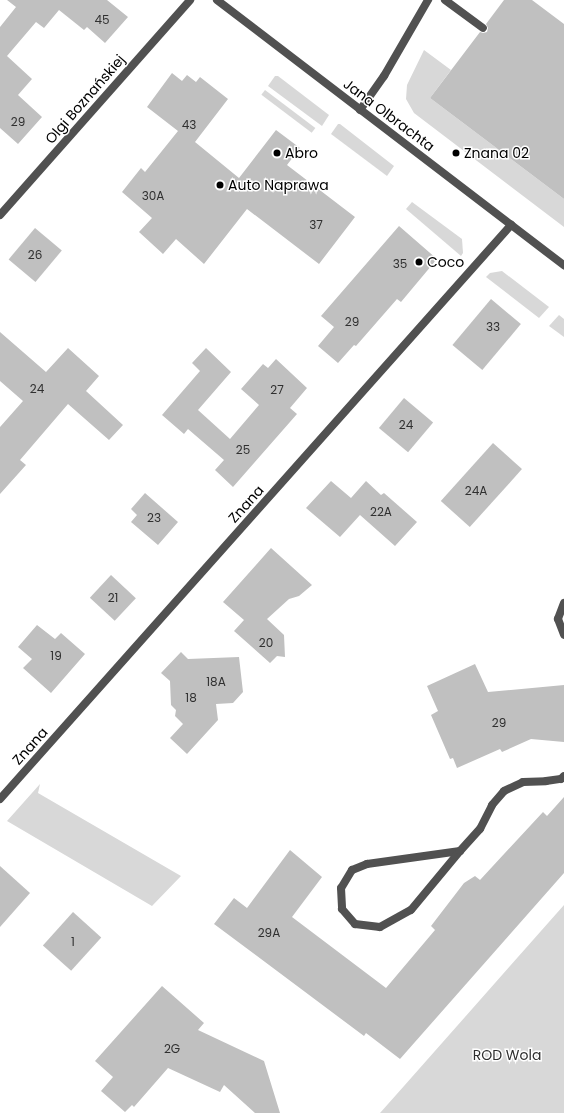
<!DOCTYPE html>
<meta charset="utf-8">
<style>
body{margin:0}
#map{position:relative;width:564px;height:1113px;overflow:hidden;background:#fff;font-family:Poppins,sans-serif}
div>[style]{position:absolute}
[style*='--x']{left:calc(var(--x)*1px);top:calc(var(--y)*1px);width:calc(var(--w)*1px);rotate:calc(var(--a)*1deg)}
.green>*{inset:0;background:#d8d8d8;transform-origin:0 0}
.building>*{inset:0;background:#c0c0c0;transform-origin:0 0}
.service>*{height:8px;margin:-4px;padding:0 4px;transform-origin:4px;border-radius:4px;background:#515151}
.minor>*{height:8px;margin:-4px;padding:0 4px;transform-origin:4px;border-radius:4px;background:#515151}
.tertiary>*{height:8px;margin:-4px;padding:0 4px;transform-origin:4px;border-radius:4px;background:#515151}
.dots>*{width:11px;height:11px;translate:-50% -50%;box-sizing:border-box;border:2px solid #fff;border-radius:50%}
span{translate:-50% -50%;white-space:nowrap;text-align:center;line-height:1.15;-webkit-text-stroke:3px #fff;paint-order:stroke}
.number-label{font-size:12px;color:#303030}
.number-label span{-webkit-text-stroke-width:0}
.street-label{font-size:14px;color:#000}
.poi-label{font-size:14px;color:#000}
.left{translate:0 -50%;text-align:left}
.park-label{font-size:14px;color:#2f2f2f}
</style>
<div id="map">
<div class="green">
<i style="clip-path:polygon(424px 50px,451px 70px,430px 98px,564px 199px,564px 227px,414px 113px,406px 99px,407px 85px)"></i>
<i style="clip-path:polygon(275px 76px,278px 76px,329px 115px,322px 126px,268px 86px)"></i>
<i style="left:265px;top:90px;width:63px;height:6px;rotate:37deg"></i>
<i style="clip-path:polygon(338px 124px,340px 124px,394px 166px,387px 176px,331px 134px)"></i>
<i style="clip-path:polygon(412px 202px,462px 239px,463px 253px,461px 256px,406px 209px)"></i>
<i style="clip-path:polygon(502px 271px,549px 307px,539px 318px,486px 277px,490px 273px)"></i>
<i style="clip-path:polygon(559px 315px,564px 319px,564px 337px,549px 326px)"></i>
<i style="clip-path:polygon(40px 784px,38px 793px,181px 876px,152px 906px,7px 821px)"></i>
<i style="clip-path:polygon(564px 905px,564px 1113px,380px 1113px,404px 1086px)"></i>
</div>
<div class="building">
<i style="clip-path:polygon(7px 0,107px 0,128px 17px,105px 43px,87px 27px,84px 30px,59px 10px,44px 28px,36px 22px,7px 56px,32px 79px,18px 95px,42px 117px,18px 144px,0 128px,0 27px,16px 7px)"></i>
<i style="clip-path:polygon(504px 0,532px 0,564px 24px,564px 199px,430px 98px,480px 32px,483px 33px,487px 32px,488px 28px,486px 24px)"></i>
<i style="clip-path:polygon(172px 73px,182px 81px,187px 75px,196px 82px,200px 77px,228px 99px,195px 142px,239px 178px,276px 130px,300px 148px,287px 165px,355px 217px,319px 264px,247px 209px,204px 264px,176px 239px,163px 254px,139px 232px,152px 218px,122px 192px,141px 168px,145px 172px,178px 131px,147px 107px)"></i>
<i style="clip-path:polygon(399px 226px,437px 259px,401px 302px,397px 299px,356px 346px,354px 345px,338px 363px,318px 346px,334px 327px,321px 316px)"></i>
<i style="left:35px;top:228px;width:35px;height:41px;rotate:40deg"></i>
<i style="left:491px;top:299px;width:39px;height:60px;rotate:40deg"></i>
<i style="clip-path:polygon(0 332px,46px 372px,68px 348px,99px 376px,86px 391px,123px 425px,109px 440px,68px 404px,20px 460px,26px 465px,0 494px,0 427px,23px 401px,0 381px)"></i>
<i style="clip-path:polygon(206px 348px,231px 372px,198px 410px,230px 439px,259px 405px,241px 389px,263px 364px,268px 368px,276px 359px,307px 388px,290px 408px,297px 414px,233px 487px,215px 470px,224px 460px,188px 429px,184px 434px,162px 415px,200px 371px,192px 363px)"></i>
<i style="left:404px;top:398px;width:38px;height:39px;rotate:40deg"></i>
<i style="left:493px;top:443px;width:39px;height:78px;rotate:42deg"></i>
<i style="clip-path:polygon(331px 481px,351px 498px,366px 481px,381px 495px,384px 493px,417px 522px,395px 546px,360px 515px,340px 537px,306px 508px)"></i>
<i style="clip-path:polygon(145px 493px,178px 522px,158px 545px,131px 522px,137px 515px,131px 509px)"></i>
<i style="clip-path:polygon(271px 548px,312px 585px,299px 596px,289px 599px,267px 619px,284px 635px,285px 657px,277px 656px,270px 663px,234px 631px,244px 620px,223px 602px)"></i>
<i style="left:111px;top:575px;width:34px;height:31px;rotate:43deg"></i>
<i style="clip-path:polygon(37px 625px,55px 639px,61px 633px,85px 654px,51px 693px,23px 668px,32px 659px,18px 647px)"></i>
<i style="clip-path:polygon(181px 652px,188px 659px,239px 657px,243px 692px,233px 703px,216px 704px,218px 720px,187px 754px,170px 738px,183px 724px,175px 716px,176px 710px,171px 705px,170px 681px,161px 673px)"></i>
<i style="clip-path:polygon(475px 664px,488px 692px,564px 685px,564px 742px,531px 739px,502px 752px,500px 749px,457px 768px,453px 758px,450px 759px,431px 715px,438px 711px,427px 686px)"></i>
<i style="clip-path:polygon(564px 797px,564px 873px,400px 1059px,366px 1033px,364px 1036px,214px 924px,234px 898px,247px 908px,290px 850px,322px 877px,292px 917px,386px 988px,435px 930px,431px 926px,464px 883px,475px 876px,480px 880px,543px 812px,547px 816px)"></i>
<i style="clip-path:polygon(0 866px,30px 893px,0 927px)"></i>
<i style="left:73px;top:912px;width:38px;height:45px;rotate:42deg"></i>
<i style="clip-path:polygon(162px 986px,204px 1023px,198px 1030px,264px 1061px,280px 1113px,255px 1113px,224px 1085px,220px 1092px,168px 1068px,134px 1107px,132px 1105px,125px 1112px,101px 1091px,113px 1077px,95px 1061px)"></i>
</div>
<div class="service">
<i style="--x:445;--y:0;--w:47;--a:36.4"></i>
<i style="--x:360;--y:110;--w:42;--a:-54.8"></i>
<i style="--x:384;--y:76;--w:88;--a:-59.9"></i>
<i style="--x:564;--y:603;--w:17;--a:111"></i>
<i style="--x:558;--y:619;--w:17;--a:69"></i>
<i style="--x:460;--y:851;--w:94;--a:172"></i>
<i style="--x:367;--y:864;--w:16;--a:158"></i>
<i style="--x:352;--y:870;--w:21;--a:121"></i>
<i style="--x:341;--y:888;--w:21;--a:87"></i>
<i style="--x:342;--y:909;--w:20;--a:49"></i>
<i style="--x:355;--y:924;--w:25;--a:7"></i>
<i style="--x:380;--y:927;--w:35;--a:-29"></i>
<i style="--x:411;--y:910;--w:77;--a:-50.3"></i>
<i style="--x:460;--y:851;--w:30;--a:-48"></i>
<i style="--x:480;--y:829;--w:27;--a:-63"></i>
<i style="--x:492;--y:805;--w:18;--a:-49"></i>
<i style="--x:504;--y:791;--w:21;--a:-25"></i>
<i style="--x:523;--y:782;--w:23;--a:-2"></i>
<i style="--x:546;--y:781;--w:15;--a:-8"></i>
<i style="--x:561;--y:779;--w:4;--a:-45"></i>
</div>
<div class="minor">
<i style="--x:0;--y:799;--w:769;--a:-48.32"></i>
</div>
<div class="tertiary">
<i style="--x:217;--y:0;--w:437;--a:37.4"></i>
<i style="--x:0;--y:215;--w:287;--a:-48.5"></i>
</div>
<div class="dots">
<i style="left:277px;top:153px;background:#000"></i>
<i style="left:456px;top:153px;background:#000"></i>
<i style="left:220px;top:185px;background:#000"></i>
<i style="left:419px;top:262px;background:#000"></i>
</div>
<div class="number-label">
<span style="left:102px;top:20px">45</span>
<span style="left:18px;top:122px">29</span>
<span style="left:189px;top:125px">43</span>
<span style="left:153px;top:196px">30A</span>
<span style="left:316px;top:225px">37</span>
<span style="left:35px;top:255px">26</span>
<span style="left:400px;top:264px">35</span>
<span style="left:352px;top:322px">29</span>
<span style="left:493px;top:327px">33</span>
<span style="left:37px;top:389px">24</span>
<span style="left:277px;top:390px">27</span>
<span style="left:406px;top:425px">24</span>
<span style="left:243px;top:450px">25</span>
<span style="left:476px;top:491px">24A</span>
<span style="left:381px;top:512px">22A</span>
<span style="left:154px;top:518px">23</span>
<span style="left:113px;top:598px">21</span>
<span style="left:266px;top:643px">20</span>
<span style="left:56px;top:656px">19</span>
<span style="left:216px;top:682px">18A</span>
<span style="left:191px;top:698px">18</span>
<span style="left:499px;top:723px">29</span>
<span style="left:269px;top:933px">29A</span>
<span style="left:73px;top:942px">1</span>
<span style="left:172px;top:1049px">2G</span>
</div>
<div class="street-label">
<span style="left:85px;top:99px;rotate:-49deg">Olgi Boznańskiej</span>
<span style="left:389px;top:115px;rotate:37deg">Jana Olbrachta</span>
<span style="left:246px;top:504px;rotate:-48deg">Znana</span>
<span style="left:30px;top:746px;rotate:-48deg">Znana</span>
</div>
<div class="poi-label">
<span class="left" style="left:285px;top:153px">Abro</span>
<span class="left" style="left:464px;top:153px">Znana 02</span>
<span class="left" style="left:228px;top:185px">Auto Naprawa</span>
<span class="left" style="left:427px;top:262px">Coco</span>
</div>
<div class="park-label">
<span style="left:507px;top:1055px">ROD Wola</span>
</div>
</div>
